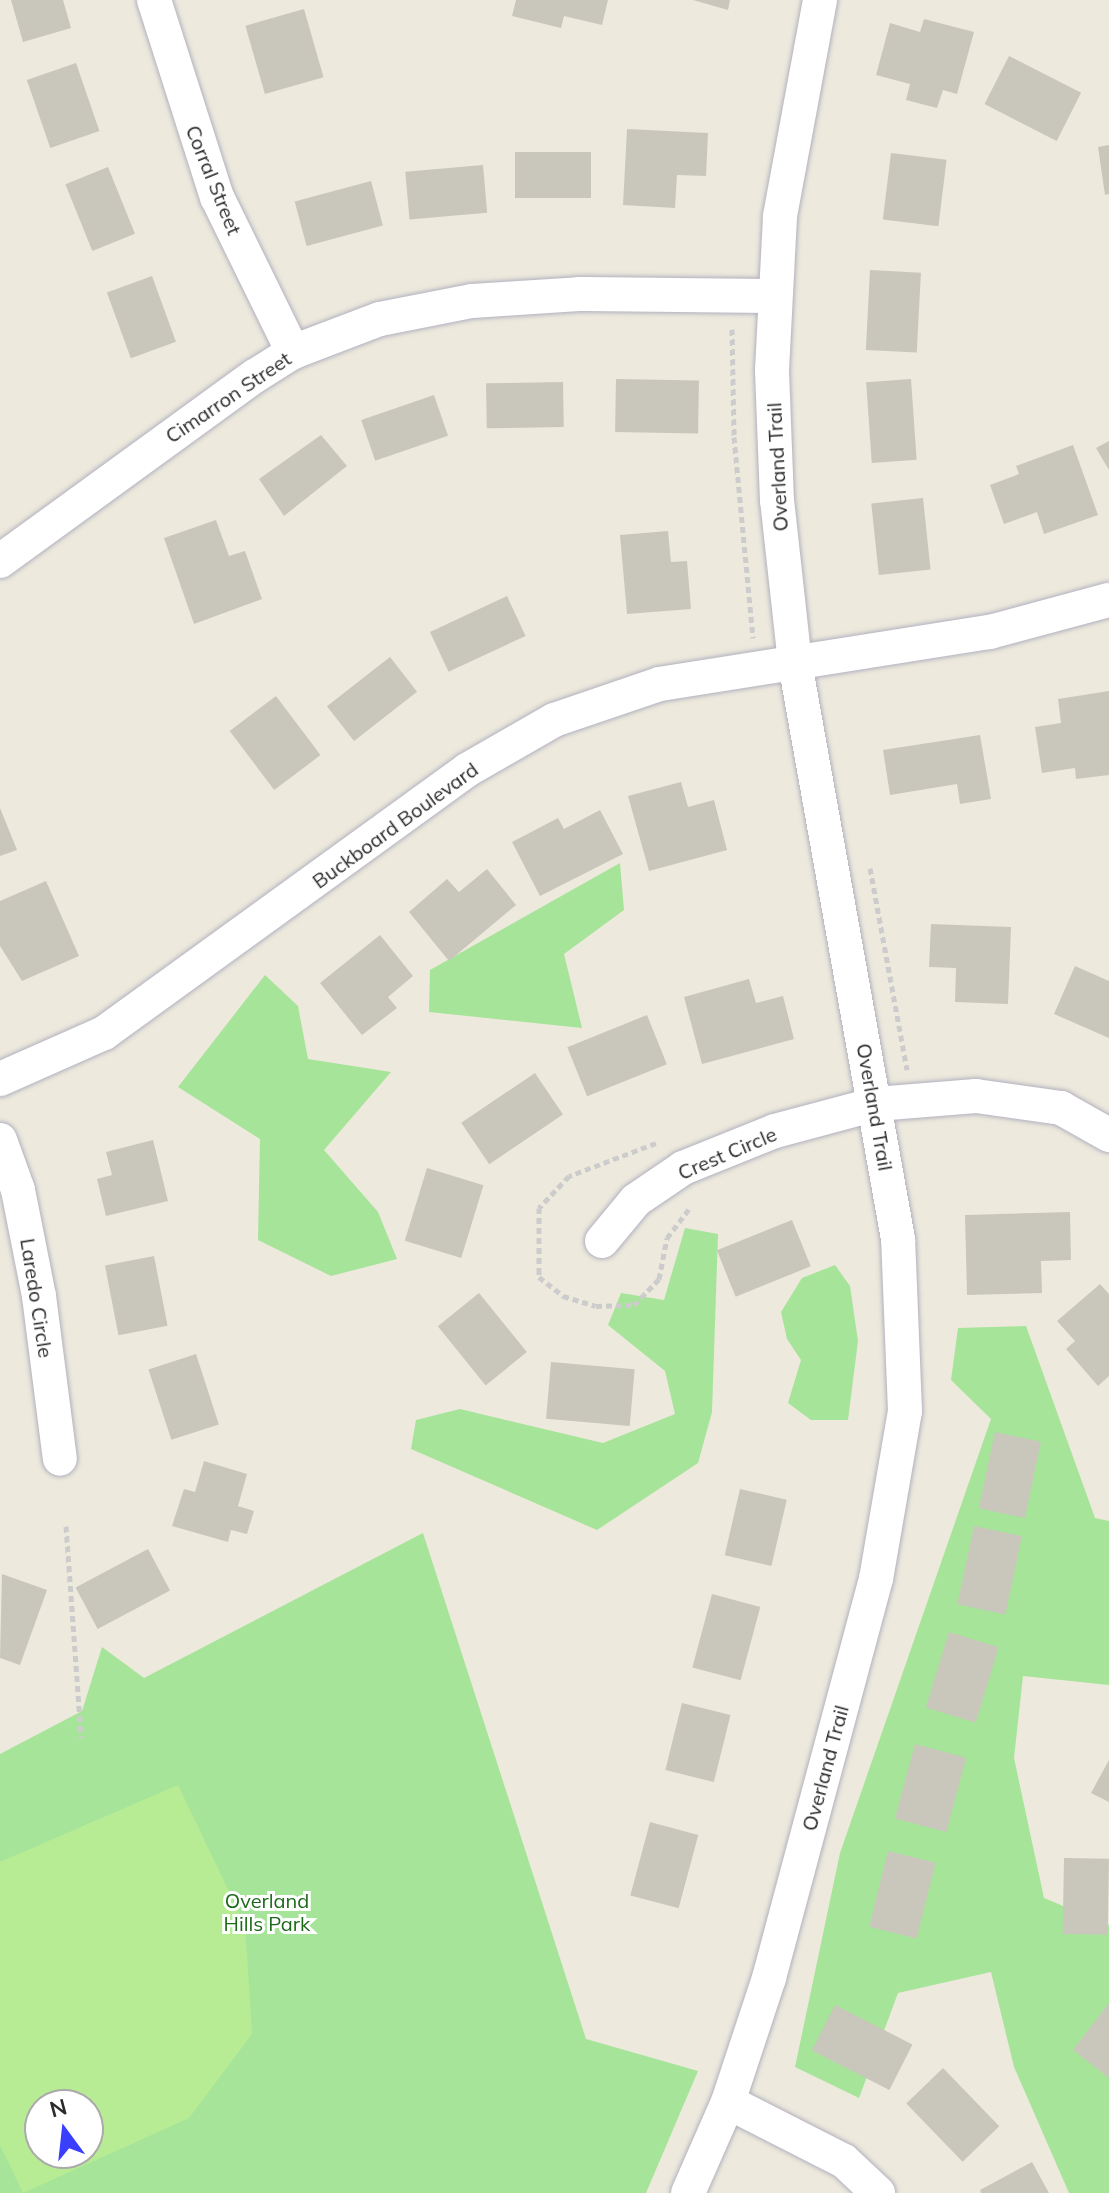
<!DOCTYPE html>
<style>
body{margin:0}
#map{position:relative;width:1109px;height:2193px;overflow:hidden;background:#ede9dd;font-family:Mulish,sans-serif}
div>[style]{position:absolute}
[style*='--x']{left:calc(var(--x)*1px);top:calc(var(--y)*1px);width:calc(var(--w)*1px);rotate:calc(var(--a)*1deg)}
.green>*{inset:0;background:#a6e499}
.pitch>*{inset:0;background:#b8ec94}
.building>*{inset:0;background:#c9c7bb;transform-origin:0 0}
.path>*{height:5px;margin-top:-2.5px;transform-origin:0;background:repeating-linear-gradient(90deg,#ccc 0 6px,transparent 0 10px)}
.roads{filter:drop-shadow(0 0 2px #b1b1bf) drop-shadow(0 0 2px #b1b1bf)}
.minor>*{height:34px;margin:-17px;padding:0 17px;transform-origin:17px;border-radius:17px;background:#fff}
span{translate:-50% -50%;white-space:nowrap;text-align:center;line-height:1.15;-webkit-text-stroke:6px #fff;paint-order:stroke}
.street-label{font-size:20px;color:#2b2b2b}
.park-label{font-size:20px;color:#1c6a19}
.north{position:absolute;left:24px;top:2089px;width:80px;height:80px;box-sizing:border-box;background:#fff;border:2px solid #aaa;border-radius:50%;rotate:345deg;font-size:22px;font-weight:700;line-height:32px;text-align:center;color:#2b2b2b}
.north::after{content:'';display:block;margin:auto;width:28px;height:36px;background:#3a3efd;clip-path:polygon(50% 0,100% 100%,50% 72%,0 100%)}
</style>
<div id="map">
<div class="green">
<i style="clip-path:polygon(620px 863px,624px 910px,564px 954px,582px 1028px,429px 1012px,430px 970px)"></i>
<i style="clip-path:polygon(265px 975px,298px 1006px,308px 1059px,391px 1072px,324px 1150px,378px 1212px,397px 1259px,331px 1276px,258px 1240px,260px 1139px,178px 1087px)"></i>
<i style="clip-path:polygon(685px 1228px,718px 1234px,712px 1412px,698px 1463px,597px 1530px,411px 1449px,416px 1420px,460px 1409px,603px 1443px,675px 1414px,665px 1371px,608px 1325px,621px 1293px,664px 1300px)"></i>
<i style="clip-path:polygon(835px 1265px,850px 1286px,858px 1341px,848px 1420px,811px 1420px,788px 1403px,801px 1360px,787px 1339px,781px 1312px,802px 1278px)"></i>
<i style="clip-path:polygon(1026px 1326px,1095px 1518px,1109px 1521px,1109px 1685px,1023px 1676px,1014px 1758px,1044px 1898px,1109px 1925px,1109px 2193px,1069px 2193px,1014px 2067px,991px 1972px,898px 1993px,859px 2098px,795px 2067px,840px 1853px,991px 1419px,951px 1380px,958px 1328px)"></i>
<i style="clip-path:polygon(evenodd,423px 1533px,586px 2039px,698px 2071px,646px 2193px,0 2193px,0 1754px,82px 1711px,102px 1647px,144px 1678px,423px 1533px,40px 2105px,88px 2105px,88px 2153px,40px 2153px,40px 2105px)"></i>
</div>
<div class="pitch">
<i style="clip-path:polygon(evenodd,178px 1785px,245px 1925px,252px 2034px,189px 2118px,23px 2193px,0 2145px,0 1862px,178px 1785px,88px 2105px,88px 2153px,40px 2153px,40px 2105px,88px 2105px)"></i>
</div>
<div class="building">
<i style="clip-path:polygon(11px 0,63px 0,71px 28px,23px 42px)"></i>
<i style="clip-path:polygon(516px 0,608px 0,602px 25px,564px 16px,561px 28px,512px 16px)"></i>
<i style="clip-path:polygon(693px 0,730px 0,728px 10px)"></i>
<i style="left:304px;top:9px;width:71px;height:61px;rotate:74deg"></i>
<i style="clip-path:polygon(924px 19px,974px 32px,957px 94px,943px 90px,937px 108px,906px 100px,910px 84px,876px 75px,890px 23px,920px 32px)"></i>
<i style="left:1009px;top:56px;width:81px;height:54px;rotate:27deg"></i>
<i style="left:76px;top:63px;width:72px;height:52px;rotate:71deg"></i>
<i style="clip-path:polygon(627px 129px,708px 133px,706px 176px,677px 175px,675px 208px,623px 205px)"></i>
<i style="clip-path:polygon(1109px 145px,1109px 194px,1105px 195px,1098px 147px)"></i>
<i style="left:515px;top:152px;width:76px;height:46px"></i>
<i style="left:891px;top:153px;width:56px;height:67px;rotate:7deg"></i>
<i style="left:483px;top:165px;width:48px;height:78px;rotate:85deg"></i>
<i style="left:108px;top:167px;width:72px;height:46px;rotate:68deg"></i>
<i style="left:371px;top:181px;width:46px;height:79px;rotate:75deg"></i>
<i style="left:870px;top:270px;width:51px;height:80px;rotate:3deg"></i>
<i style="left:152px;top:276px;width:70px;height:48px;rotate:70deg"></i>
<i style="left:616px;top:379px;width:83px;height:53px;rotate:1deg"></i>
<i style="left:911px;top:379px;width:81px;height:45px;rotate:86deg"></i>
<i style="left:563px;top:382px;width:45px;height:77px;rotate:89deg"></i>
<i style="left:434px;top:395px;width:43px;height:77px;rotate:71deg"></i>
<i style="clip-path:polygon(321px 435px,347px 466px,284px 516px,259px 479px)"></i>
<i style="clip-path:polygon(1109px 441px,1109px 470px,1096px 448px)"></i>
<i style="clip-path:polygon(1073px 445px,1098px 515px,1044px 534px,1037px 512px,1004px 524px,990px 485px,1019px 474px,1016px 466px)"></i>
<i style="left:923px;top:498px;width:72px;height:52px;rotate:84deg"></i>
<i style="clip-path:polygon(216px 520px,229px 556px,245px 551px,262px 599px,194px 624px,164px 538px)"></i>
<i style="clip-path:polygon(668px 531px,671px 562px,687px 561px,691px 609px,627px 614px,620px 535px)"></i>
<i style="left:507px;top:596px;width:44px;height:85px;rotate:65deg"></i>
<i style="left:390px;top:657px;width:44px;height:80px;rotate:52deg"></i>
<i style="clip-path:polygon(1109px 691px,1109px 775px,1076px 779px,1075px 768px,1042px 773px,1035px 727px,1061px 723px,1058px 699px)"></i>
<i style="left:276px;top:696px;width:74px;height:58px;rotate:53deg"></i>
<i style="clip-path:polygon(980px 735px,991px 799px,960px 804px,957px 784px,890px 795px,883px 750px)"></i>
<i style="clip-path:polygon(681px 782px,688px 807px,714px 800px,727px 850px,649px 871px,628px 796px)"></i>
<i style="clip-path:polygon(0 808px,17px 850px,0 856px)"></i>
<i style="clip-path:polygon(600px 810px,623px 854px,540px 896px,512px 842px,558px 818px,564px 829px)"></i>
<i style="clip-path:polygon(487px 869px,516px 905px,449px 961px,409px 912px,447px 879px,459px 892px)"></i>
<i style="clip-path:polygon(46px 881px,79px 956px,22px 981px,0 946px,0 901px)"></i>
<i style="clip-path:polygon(931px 924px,1011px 927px,1008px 1004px,955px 1002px,956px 968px,929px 967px)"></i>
<i style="clip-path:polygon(380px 935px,413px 976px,388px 997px,397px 1008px,362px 1035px,320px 983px)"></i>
<i style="clip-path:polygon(1075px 966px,1109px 981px,1109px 1038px,1054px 1014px)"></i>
<i style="clip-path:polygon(749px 979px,756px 1003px,783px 996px,794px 1039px,702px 1064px,684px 997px)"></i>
<i style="left:647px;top:1015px;width:53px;height:86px;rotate:68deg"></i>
<i style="left:535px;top:1073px;width:50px;height:89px;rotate:56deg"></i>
<i style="clip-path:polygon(153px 1140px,168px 1201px,106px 1216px,97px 1179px,112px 1175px,106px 1152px)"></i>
<i style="left:427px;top:1168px;width:59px;height:76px;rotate:17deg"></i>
<i style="clip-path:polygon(1070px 1212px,1071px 1260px,1041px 1261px,1042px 1293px,967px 1295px,965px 1215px)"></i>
<i style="left:792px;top:1220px;width:50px;height:81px;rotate:68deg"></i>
<i style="left:154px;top:1256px;width:71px;height:50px;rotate:79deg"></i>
<i style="clip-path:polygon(1100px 1284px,1109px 1294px,1109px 1376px,1098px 1386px,1066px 1349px,1075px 1341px,1057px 1321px)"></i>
<i style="left:479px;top:1293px;width:76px;height:53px;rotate:51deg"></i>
<i style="left:196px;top:1354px;width:74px;height:50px;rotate:72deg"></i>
<i style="left:551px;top:1362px;width:84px;height:57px;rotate:5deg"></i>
<i style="left:995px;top:1432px;width:47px;height:78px;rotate:12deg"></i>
<i style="clip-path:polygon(204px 1461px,247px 1474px,238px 1506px,254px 1511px,247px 1534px,231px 1530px,228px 1542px,172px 1526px,184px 1489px,195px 1492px)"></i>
<i style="left:740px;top:1489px;width:48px;height:68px;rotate:13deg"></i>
<i style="left:974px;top:1526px;width:49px;height:80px;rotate:12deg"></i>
<i style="left:148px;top:1549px;width:47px;height:82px;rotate:62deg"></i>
<i style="clip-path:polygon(2px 1574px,47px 1590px,20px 1665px,0 1658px)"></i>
<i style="left:712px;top:1594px;width:50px;height:76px;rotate:15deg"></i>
<i style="left:949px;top:1632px;width:52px;height:79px;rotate:17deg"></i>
<i style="left:682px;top:1703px;width:50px;height:69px;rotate:14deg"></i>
<i style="left:915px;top:1744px;width:53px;height:77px;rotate:15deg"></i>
<i style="clip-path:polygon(1109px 1760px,1109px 1802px,1091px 1793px)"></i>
<i style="left:650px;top:1822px;width:50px;height:76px;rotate:15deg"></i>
<i style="left:888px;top:1851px;width:49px;height:78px;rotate:14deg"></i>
<i style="left:1064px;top:1858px;width:45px;height:76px;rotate:1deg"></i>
<i style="clip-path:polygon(1109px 2003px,1109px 2078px,1073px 2050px)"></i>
<i style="left:835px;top:2005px;width:87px;height:51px;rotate:27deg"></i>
<i style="left:943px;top:2068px;width:81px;height:51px;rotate:46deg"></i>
<i style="clip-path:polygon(1032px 2162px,1049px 2193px,981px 2193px,980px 2190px)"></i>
</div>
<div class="path">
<i style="--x:732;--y:329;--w:108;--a:88.9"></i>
<i style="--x:734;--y:437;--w:202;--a:84.6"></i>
<i style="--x:870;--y:868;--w:205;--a:79.6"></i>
<i style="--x:656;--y:1143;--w:93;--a:159.2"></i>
<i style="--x:569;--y:1176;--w:44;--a:133.2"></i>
<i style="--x:539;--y:1208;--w:69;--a:90"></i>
<i style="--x:539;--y:1277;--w:31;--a:38"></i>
<i style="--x:563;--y:1296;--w:34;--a:17"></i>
<i style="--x:596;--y:1306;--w:38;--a:-2"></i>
<i style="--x:634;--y:1305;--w:36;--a:-46"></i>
<i style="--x:659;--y:1279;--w:42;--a:-79"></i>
<i style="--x:667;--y:1238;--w:38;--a:-53"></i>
<i style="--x:66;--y:1526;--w:212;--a:85.9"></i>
</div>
<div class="roads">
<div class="minor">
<i style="--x:154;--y:0;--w:207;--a:72.3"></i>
<i style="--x:217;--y:197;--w:173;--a:63.9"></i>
<i style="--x:0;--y:561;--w:315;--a:-36"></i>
<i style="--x:255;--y:376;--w:45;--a:-32.3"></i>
<i style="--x:293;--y:352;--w:93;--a:-20.8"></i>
<i style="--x:380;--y:319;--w:94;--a:-11.1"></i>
<i style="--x:472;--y:301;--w:107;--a:-3.7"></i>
<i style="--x:579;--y:294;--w:196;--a:0.6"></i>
<i style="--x:0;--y:1079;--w:114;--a:-23.9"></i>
<i style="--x:104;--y:1033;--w:448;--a:-35.9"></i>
<i style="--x:467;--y:770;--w:100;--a:-29.9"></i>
<i style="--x:554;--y:720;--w:112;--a:-18.8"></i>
<i style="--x:660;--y:684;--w:334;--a:-9"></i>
<i style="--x:990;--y:632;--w:123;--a:-15.1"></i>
<i style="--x:0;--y:1140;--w:53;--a:70.2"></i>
<i style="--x:18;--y:1190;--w:108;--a:78.8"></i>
<i style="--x:39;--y:1296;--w:164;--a:82.7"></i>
<i style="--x:602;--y:1241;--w:53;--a:-50.3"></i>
<i style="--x:636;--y:1200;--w:57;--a:-34.2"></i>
<i style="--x:683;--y:1168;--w:99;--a:-21.9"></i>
<i style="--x:775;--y:1131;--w:105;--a:-15"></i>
<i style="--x:876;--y:1104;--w:100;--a:-4.6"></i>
<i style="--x:976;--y:1096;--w:86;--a:8"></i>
<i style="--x:1061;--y:1108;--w:55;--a:29.4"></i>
<i style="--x:728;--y:2102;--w:130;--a:27"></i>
<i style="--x:844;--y:2161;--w:47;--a:43.3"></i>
<i style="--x:688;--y:2193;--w:99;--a:-66.3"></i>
<i style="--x:728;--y:2102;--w:131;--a:-71.7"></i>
<i style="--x:769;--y:1978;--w:413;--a:-75"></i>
<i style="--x:876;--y:1579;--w:170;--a:-80.2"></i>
<i style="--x:905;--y:1411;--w:172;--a:-92.3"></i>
<i style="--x:898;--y:1239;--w:585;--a:-100.14"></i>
<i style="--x:795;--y:663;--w:163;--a:-96.3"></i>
<i style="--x:777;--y:501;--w:131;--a:-92.2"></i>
<i style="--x:772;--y:370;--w:154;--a:-87"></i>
<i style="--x:780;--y:216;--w:220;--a:-79.5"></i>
</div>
</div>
<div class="street-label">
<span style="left:214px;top:180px;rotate:68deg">Corral Street</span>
<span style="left:228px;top:397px;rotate:-34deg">Cimarron Street</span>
<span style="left:777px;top:467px;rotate:-93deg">Overland Trail</span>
<span style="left:395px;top:825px;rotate:-36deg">Buckboard Boulevard</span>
<span style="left:875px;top:1107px;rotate:80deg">Overland Trail</span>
<span style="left:727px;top:1153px;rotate:-23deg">Crest Circle</span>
<span style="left:37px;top:1298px;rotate:81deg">Laredo Circle</span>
<span style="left:825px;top:1768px;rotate:-75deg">Overland Trail</span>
</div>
<div class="park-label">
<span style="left:267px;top:1912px">Overland<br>Hills Park</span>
</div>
<div class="north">N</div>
</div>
